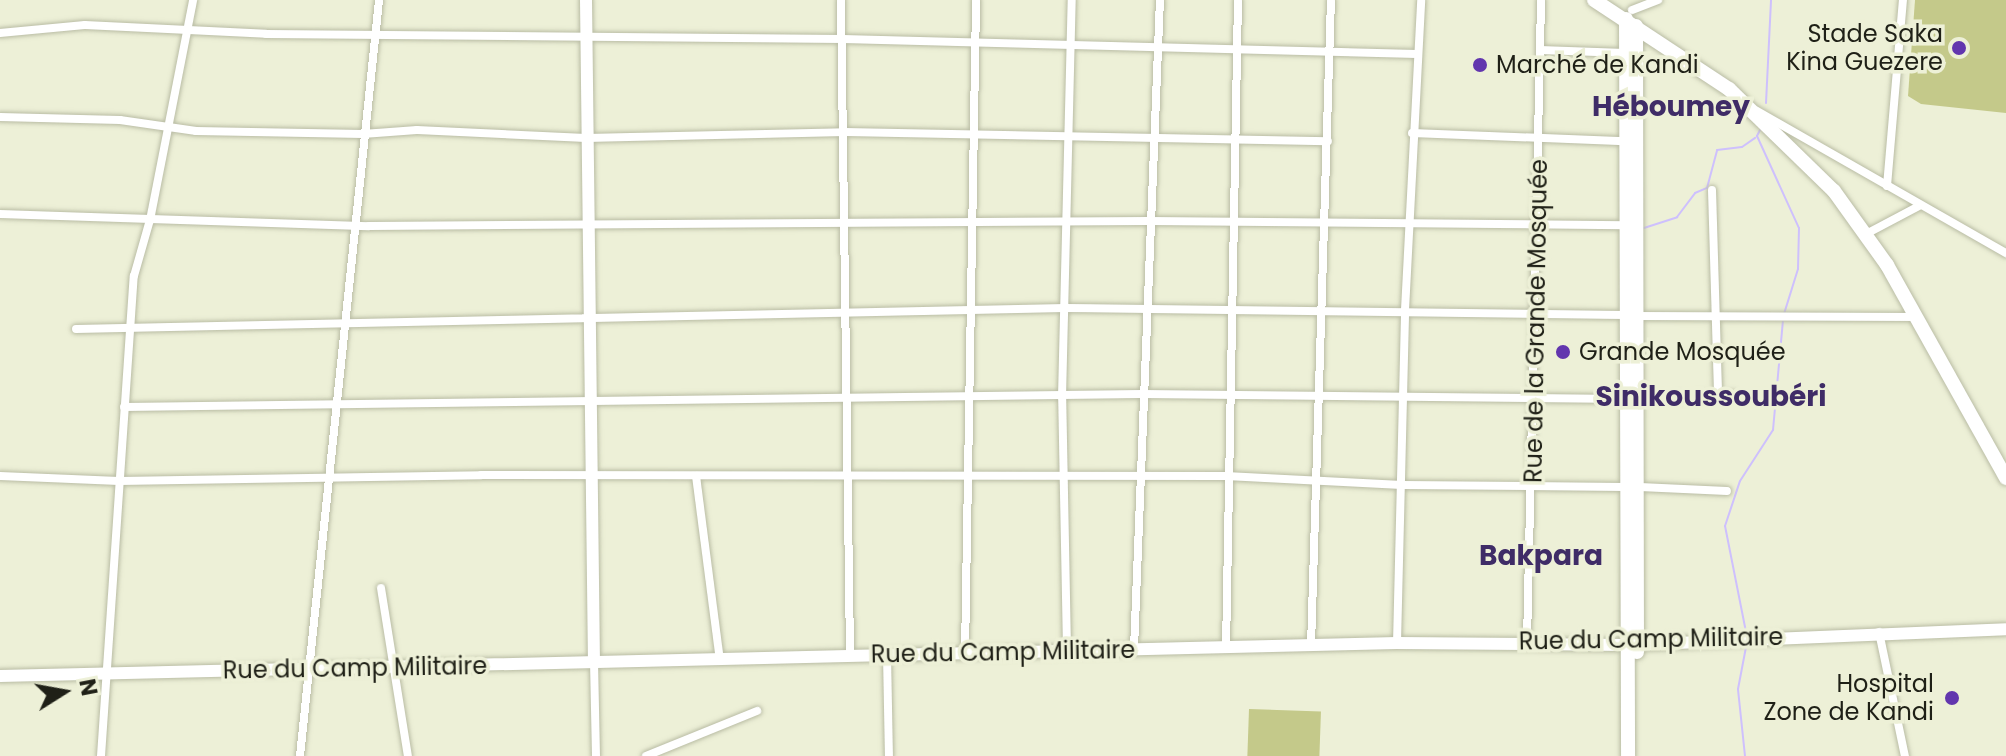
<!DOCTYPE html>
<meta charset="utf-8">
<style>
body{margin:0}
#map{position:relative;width:2006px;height:756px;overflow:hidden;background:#edf0d7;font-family:Poppins,sans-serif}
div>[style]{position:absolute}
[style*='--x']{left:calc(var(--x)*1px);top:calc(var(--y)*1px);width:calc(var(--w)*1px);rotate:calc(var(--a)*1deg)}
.green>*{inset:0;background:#c4c98a;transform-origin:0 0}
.stream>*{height:2px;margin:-1px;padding:0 1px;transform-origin:1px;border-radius:1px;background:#cec0fd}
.roads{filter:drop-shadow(0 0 2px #b9bca4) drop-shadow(0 0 2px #b9bca4)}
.street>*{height:8px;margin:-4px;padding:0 4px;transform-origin:4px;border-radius:4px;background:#fff}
.secondary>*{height:12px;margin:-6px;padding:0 6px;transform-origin:6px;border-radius:6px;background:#fff}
.primary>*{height:14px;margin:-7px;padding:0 7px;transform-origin:7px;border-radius:7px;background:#fff}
.dots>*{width:22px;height:22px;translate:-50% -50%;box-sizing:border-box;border:4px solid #edf0d7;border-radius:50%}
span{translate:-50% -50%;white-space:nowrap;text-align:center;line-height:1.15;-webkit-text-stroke:7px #edf0d7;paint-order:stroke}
.poi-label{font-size:24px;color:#1f2017}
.right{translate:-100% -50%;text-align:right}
.left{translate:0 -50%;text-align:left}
.street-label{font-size:24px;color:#1f2017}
.quarter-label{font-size:28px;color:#3f2c67;font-weight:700}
.north{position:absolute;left:24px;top:652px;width:80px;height:80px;-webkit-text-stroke:6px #edf0d7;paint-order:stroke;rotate:79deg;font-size:22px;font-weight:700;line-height:32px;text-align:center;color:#1f2017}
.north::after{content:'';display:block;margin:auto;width:28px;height:36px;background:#1f2017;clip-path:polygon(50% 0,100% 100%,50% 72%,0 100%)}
</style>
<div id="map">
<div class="green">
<i style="clip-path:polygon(1915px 0,2006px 0,2006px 113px,1921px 104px,1908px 96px)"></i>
<i style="left:1249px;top:709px;width:72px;height:47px;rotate:2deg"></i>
</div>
<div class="stream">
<i style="--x:1766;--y:103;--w:103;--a:-87.2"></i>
<i style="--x:1760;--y:130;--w:7;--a:117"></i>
<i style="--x:1757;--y:136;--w:101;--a:65.5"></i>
<i style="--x:1799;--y:228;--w:41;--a:91.4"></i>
<i style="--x:1798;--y:269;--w:47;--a:107.3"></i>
<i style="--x:1644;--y:228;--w:35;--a:-18"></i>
<i style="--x:1677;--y:217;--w:30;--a:-53"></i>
<i style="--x:1695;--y:193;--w:13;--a:-23"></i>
<i style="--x:1707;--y:188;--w:39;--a:-75"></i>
<i style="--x:1717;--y:150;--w:25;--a:-7"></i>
<i style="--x:1742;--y:147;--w:16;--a:-35"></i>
<i style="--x:1746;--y:632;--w:108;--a:-101.2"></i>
<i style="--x:1725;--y:526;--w:47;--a:-71.6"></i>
<i style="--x:1740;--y:481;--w:61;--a:-57.1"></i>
<i style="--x:1773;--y:430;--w:109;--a:-84.8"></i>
<i style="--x:1745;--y:756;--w:67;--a:-96"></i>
<i style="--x:1738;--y:689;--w:43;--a:-79.2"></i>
</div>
<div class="roads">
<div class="street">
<i style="--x:841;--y:0;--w:655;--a:89.21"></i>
<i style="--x:1632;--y:10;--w:28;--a:-21"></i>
<i style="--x:0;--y:33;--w:85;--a:-5.4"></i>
<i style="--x:85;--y:25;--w:181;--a:2.8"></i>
<i style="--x:266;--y:34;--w:577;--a:0.5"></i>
<i style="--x:843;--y:39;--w:574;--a:1.5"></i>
<i style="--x:1540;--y:50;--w:85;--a:2"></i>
<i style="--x:1757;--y:111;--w:287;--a:29.7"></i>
<i style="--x:0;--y:117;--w:120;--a:1.4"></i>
<i style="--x:120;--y:120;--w:77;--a:8.2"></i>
<i style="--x:196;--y:131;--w:167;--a:1"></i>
<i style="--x:363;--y:134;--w:54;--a:-4.2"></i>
<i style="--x:417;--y:130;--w:169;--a:2.7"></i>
<i style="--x:586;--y:138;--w:259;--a:-1.3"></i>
<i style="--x:845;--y:132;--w:483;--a:1.1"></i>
<i style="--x:1412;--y:133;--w:213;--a:2.2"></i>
<i style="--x:1887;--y:186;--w:187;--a:-85.1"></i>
<i style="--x:1712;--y:190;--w:205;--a:88.3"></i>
<i style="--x:0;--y:214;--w:369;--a:1.9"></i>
<i style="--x:369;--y:226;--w:781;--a:-0.37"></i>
<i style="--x:1150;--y:221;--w:476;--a:0.5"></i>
<i style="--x:1866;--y:234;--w:62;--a:-27.8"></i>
<i style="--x:1639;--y:316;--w:277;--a:0.2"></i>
<i style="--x:76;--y:329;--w:989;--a:-1.22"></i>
<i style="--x:1065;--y:308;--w:561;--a:0.71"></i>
<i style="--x:1651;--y:399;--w:82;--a:-2.8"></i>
<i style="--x:124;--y:407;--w:1018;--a:-0.73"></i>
<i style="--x:1142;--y:394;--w:483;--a:0.6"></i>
<i style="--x:0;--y:476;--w:119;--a:2.4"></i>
<i style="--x:119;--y:481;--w:362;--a:-0.9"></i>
<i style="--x:481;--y:475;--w:745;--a:0.08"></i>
<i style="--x:1226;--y:476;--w:176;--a:2.9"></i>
<i style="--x:1402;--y:485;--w:223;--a:0.5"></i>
<i style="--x:696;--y:476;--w:186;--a:82.6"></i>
<i style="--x:1640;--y:487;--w:87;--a:2.6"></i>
<i style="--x:381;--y:588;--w:170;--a:80.9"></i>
<i style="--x:1879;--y:632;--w:127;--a:78.2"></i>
<i style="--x:1397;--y:643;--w:333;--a:-88.6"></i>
<i style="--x:1405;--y:310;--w:310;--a:-87"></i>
<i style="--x:1527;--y:643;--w:643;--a:-88.75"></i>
<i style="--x:1311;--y:646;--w:646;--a:-88.23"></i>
<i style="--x:1226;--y:648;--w:648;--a:-88.94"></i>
<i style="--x:1067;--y:649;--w:252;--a:-91.1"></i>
<i style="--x:1062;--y:397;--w:397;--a:-88.6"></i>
<i style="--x:1134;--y:649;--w:650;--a:-87.71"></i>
<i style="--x:965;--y:653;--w:653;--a:-89.03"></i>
<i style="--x:887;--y:655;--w:101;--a:88.9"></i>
<i style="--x:594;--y:661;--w:95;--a:88.8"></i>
<i style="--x:101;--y:756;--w:481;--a:-86.1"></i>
<i style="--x:134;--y:276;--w:58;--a:-74.1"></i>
<i style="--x:150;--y:220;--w:224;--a:-78.9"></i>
<i style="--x:300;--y:756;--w:760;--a:-84.03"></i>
<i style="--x:646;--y:756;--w:120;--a:-22.1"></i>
</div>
<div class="secondary">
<i style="--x:586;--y:0;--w:661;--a:89.31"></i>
<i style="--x:0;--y:676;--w:1397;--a:-1.35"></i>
<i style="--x:1397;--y:643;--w:231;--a:0.5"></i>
<i style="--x:1628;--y:645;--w:378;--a:-2.4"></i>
</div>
<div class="primary">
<i style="--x:1594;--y:0;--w:162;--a:33.4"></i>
<i style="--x:1729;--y:89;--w:146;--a:44.2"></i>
<i style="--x:1834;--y:191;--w:91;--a:54.4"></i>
<i style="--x:1887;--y:265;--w:244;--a:60.8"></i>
<i style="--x:1626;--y:19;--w:737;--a:89.84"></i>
<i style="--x:1636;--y:26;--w:626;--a:89.91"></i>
</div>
</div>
<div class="dots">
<i style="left:1959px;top:48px;background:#6236ae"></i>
<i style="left:1480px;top:65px;background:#6236ae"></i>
<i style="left:1563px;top:352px;background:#6236ae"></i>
<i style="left:1952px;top:698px;background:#6236ae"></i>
</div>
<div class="poi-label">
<span class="right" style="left:1943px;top:48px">Stade Saka<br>Kina Guezere</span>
<span class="left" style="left:1496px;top:65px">Marché de Kandi</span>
<span class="left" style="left:1579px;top:352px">Grande Mosquée</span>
<span class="right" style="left:1934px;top:698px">Hospital<br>Zone de Kandi</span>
</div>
<div class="street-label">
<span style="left:1536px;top:321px;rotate:-89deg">Rue de la Grande Mosquée</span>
<span style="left:1651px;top:639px;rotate:-1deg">Rue du Camp Militaire</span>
<span style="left:1003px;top:652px;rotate:-1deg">Rue du Camp Militaire</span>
<span style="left:355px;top:668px;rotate:-1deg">Rue du Camp Militaire</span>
</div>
<div class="quarter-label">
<span style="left:1671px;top:107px">Héboumey</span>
<span style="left:1711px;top:397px">Sinikoussoubéri</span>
<span style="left:1541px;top:556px">Bakpara</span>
</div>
<div class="north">N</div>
</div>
